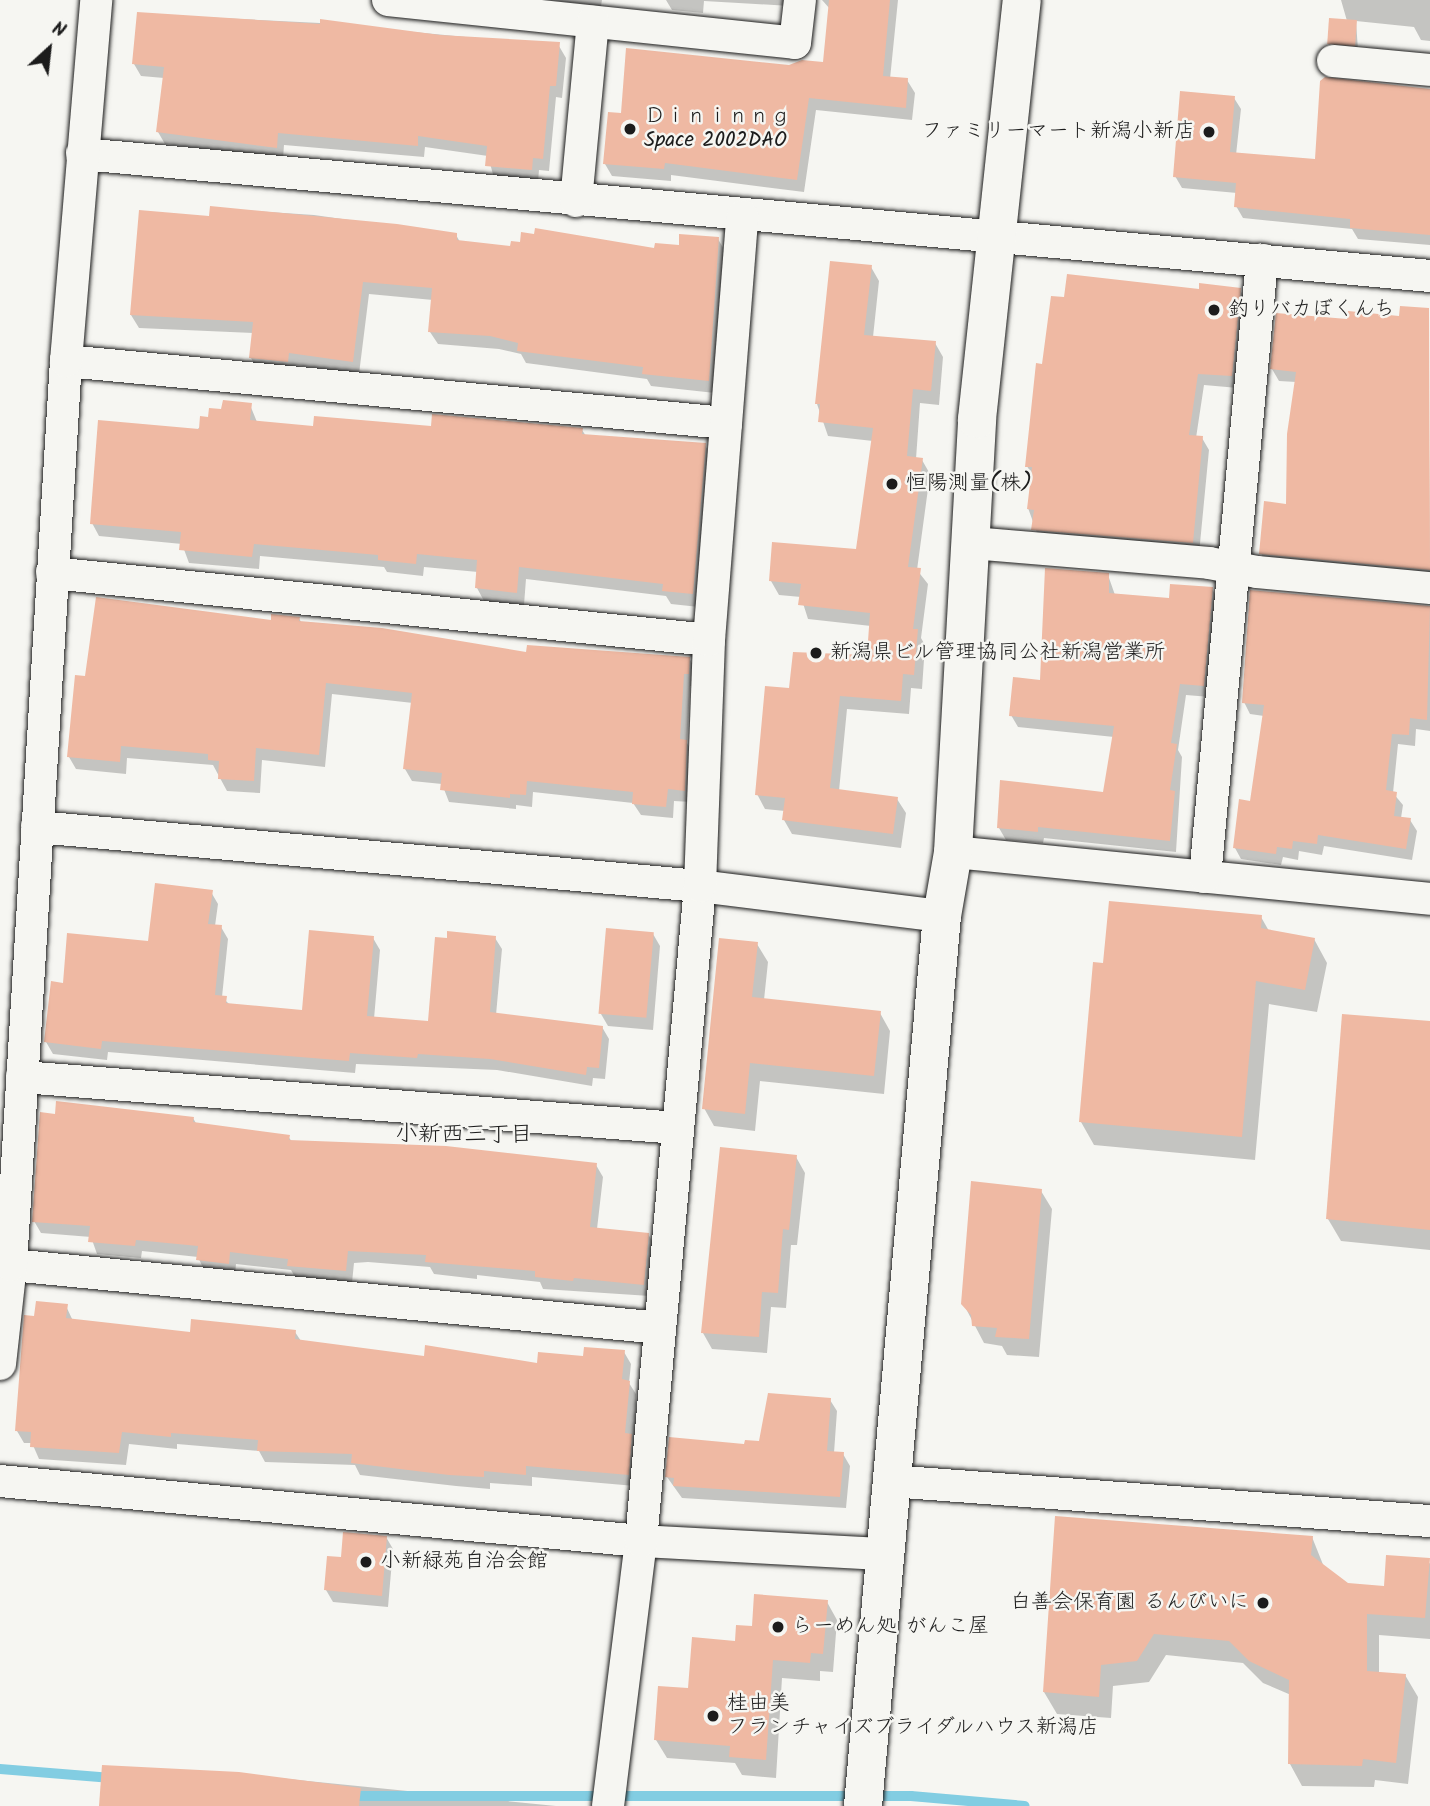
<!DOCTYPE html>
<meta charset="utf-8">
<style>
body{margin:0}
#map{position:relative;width:1430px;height:1806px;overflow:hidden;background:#f6f6f2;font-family:Kalam,"Klee One",sans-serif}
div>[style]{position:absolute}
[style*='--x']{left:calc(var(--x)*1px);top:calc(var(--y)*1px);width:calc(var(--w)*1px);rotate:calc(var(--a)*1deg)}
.shadow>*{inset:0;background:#0003}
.stream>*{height:10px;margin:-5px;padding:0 5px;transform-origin:5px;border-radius:5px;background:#82cde2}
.building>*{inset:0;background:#efb9a3;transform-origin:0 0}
.roads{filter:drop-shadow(0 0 2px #1c1c1c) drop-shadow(0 0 2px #1c1c1c)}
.minor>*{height:32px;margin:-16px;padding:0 16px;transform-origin:16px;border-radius:16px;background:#f6f6f2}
.tertiary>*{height:38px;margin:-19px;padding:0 19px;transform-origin:19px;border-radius:19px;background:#f6f6f2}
.dots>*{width:19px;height:19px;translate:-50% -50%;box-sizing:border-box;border:4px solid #f6f6f2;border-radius:50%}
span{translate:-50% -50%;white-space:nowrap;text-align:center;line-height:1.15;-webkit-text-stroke:5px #f6f6f2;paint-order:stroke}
.poi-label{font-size:21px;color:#1c1c1c}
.left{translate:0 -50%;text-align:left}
.right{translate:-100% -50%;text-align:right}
.neighbourhood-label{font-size:23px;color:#1c1c1c}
.north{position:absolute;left:14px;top:14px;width:70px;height:70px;-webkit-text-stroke:5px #f6f6f2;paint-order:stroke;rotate:27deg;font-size:19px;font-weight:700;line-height:28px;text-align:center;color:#1c1c1c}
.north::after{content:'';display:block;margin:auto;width:24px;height:32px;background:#1c1c1c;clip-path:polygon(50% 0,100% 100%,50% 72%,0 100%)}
</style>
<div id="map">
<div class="shadow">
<i style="clip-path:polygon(550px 0,602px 0,601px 6px)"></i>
<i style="clip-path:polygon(666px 0,796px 0,790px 6px,704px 1px,703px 13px,672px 10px)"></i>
<i style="clip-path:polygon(822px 0,898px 0,890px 79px,907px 80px,915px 93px,912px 120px,816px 110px,804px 192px,671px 175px,671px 181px,612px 176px,605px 164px,623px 115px,790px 66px,825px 64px,830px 9px)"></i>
<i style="clip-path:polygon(1341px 0,1430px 0,1430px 41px,1421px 40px,1414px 27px,1356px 21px,1358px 50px,1332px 49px,1329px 44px,1347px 21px)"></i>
<i style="clip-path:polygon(139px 14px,320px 23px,559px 46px,566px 58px,562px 98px,556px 97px,549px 171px,539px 170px,538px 182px,494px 178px,488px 156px,425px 147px,424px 157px,284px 145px,283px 159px,165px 144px,158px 132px,164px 78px,141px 76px,134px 64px)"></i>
<i style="clip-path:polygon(1430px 94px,1430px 245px,1358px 239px,1352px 229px,1243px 218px,1236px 206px,1237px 193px,1182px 188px,1175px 176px,1234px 98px,1241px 109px,1236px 155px,1317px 161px)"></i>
<i style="clip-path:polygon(212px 208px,314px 215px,456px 235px,460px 242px,512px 248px,656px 250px,718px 239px,725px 251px,715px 393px,651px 386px,647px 379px,526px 363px,521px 354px,499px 349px,438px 344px,430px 332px,433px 300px,369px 294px,359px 374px,296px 365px,295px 374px,258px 371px,251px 358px,253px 333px,139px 328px,131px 315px,211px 218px)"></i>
<i style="clip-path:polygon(871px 267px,879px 281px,873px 337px,935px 343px,943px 357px,939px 405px,920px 403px,916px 459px,922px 460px,930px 474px,917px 570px,928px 584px,921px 638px,925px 645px,922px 689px,911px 688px,909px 714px,847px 709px,839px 791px,897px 799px,906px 813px,901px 848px,792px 834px,784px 820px,785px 811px,765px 809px,757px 794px,869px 657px,871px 626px,808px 619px,801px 597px,779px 595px,771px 581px,858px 550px,873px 441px,828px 436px,817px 404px)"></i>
<i style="clip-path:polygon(1240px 290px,1247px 302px,1238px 388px,1204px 385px,1196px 438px,1202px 438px,1209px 450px,1199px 554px,1040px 541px,1028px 508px,1032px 476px,1027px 466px,1044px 366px,1200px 291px)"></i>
<i style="clip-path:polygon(1428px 309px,1430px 581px,1267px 565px,1261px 553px,1288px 505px,1296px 382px,1279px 381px,1272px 369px,1349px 321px,1401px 318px)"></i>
<i style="clip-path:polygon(250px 405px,257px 422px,314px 428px,582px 430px,586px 436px,705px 445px,712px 458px,699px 607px,671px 604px,666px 596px,526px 579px,524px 605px,484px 601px,477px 588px,478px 572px,424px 567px,423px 576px,387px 572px,384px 567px,260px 556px,259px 569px,189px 563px,182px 544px,99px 536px,92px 523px,209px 419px)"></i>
<i style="clip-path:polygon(1108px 575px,1115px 595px,1170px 600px,1212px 589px,1219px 601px,1210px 697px,1186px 695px,1178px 750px,1182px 757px,1176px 852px,1044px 838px,1043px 843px,1006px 840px,999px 828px,1105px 794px,1114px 737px,1018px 727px,1011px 715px,1041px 681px)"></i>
<i style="clip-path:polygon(1252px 592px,1430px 608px,1430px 731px,1416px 729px,1415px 746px,1398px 744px,1393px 793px,1403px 805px,1401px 818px,1410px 820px,1417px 831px,1412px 860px,1324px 846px,1322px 855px,1299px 851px,1298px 860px,1283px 857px,1281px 865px,1241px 859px,1235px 848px,1251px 803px,1264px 716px,1250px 714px,1244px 702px)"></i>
<i style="clip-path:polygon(299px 618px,301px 622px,528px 654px,689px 658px,696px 670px,695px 686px,690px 686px,687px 743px,693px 754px,691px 802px,674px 801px,673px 818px,641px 815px,633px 803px,533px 792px,532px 807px,516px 805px,516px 809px,449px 802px,442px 784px,412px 781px,405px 769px,413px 703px,332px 694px,325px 767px,262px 760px,260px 793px,227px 791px,213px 765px,127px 758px,126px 774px,76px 769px,69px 757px,86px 678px)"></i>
<i style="clip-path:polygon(211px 892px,218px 904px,215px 926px,221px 927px,228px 939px,222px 997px,230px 1005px,304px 1012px,373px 938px,380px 950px,374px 1019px,430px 1023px,495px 938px,502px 949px,496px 1015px,602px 1027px,609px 1039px,605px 1079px,593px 1078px,592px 1086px,497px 1070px,356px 1064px,355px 1073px,108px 1052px,107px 1060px,53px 1054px,46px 1042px,65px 985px,149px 942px)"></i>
<i style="clip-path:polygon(1261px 917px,1269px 931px,1314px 939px,1327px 963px,1317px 1012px,1269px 1004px,1255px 1160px,1094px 1145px,1081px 1122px,1105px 965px)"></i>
<i style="clip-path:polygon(653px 934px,660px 946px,653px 1030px,608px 1026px,601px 1014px)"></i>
<i style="clip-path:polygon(757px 944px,768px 962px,764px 1000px,880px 1013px,890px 1031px,884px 1094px,760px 1081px,755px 1131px,714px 1126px,704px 1108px)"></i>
<i style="clip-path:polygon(1430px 1023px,1430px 1250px,1341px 1241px,1328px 1219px)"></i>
<i style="clip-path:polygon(193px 1118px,197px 1125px,288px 1136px,292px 1142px,596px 1165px,603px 1177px,597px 1229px,648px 1234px,655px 1246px,650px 1296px,543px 1289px,540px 1282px,477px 1275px,477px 1279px,434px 1274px,430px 1267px,368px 1262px,354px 1263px,352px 1283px,295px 1277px,291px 1270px,236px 1264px,235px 1275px,205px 1272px,198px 1257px,142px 1251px,141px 1258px,97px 1254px,91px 1237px,41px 1233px,34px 1221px)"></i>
<i style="clip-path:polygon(796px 1157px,805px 1173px,797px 1245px,791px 1245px,786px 1308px,771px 1307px,767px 1353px,712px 1349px,703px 1333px)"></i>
<i style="clip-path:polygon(1041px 1191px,1052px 1209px,1039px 1357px,1007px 1355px,1002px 1346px,984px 1343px,963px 1303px)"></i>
<i style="clip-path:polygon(66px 1306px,73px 1321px,192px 1334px,295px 1332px,301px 1341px,426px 1358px,539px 1365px,624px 1352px,631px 1364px,629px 1383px,636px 1394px,635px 1486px,532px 1477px,532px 1486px,490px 1483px,490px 1489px,456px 1486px,360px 1475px,355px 1465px,265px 1462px,259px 1451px,177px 1444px,177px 1449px,129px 1444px,126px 1465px,39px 1459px,32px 1443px,24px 1443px,17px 1431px,36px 1317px)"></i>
<i style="clip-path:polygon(830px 1400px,837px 1411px,834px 1453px,843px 1454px,850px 1466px,846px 1508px,682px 1498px,667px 1477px,761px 1443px)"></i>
<i style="clip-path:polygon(386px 1537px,393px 1549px,388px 1607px,333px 1602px,326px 1590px,342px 1558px)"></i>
<i style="clip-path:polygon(1312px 1537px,1324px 1567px,1347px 1585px,1385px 1588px,1430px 1563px,1430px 1639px,1379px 1635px,1379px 1673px,1405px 1675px,1418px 1697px,1408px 1784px,1375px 1780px,1374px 1787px,1302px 1786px,1290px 1764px,1291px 1695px,1263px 1683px,1243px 1663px,1166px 1655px,1149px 1682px,1113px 1686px,1111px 1718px,1057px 1714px,1044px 1692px)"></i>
<i style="clip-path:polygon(827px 1602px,837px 1620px,833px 1672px,820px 1671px,820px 1681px,782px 1678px,776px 1778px,742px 1775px,735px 1763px,667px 1758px,656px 1740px,689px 1690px,736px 1643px,753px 1628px)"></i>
<i style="clip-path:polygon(238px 1774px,556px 1806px,102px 1806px)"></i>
</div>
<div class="stream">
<i style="--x:0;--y:1769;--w:112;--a:4.6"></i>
<i style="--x:348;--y:1796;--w:563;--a:0"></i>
<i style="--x:911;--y:1796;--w:114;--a:5"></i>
</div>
<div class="building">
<i style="clip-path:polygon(829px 0,890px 0,883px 76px,908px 78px,906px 108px,809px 98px,797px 180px,665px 163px,664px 169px,603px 164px,608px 112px,621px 113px,626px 48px,789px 65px,802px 60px,823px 62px)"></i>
<i style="clip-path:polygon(137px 12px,320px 24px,320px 19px,440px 35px,560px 42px,556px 86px,550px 86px,543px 159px,533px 158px,532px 170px,485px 166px,487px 146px,418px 136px,418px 146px,278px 133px,277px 148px,156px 132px,164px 67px,132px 64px)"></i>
<i style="left:1329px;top:18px;width:28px;height:26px;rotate:4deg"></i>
<i style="clip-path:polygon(1325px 77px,1430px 89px,1430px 235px,1350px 228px,1350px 219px,1234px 207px,1236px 183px,1173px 177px,1180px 91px,1235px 96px,1230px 152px,1315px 159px,1320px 81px)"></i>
<i style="clip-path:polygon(210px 206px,397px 224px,457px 233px,457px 240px,510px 246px,511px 241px,520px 242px,521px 232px,534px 234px,535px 228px,654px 248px,655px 243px,679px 245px,679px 234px,719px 237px,709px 381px,642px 374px,643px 367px,517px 351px,518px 343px,490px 336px,428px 332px,432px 288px,363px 282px,353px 362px,289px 353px,288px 362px,249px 358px,253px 322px,130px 315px,139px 210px,209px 216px)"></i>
<i style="clip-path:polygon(830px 261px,872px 265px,864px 335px,936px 341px,931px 391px,913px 389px,907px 456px,923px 458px,908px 567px,921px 568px,913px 629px,918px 629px,914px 675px,903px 674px,901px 701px,840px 696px,830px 788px,898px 797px,893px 834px,782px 820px,785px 798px,755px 795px,765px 686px,789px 688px,793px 652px,867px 655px,870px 613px,798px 605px,801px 584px,769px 581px,772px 542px,856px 549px,873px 428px,818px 422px,820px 404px,815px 404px)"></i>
<i style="clip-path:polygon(1067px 274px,1199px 289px,1199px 283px,1241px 288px,1232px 376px,1198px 374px,1189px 435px,1203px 436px,1193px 543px,1031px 530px,1034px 510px,1027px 509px,1032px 467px,1025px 467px,1036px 363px,1042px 364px,1051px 296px,1064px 297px)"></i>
<i style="clip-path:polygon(1400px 306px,1429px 308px,1430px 570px,1259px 554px,1264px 501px,1286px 504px,1287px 434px,1296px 372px,1270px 369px,1276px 313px,1347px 319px,1348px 311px,1399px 316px)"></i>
<i style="clip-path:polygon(223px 400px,252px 403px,250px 420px,313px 426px,314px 416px,431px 426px,432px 414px,583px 428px,582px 434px,706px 443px,693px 594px,662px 591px,663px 584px,519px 567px,517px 593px,475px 588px,477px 560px,417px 554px,416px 564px,378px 560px,378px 555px,254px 544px,252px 557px,179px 550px,181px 532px,90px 524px,98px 420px,199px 429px,200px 416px,208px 417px,209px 408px,221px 409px)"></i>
<i style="clip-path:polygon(1045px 568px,1109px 573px,1109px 593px,1169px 598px,1170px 584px,1213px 587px,1204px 686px,1180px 684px,1171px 743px,1177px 744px,1170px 790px,1175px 791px,1170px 841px,1038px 827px,1038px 832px,997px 828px,1000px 780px,1103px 792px,1114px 726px,1009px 716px,1013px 677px,1040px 680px)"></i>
<i style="clip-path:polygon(1250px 590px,1430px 606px,1427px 720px,1410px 718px,1409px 735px,1392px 734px,1386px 790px,1397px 792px,1394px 816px,1411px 818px,1406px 849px,1318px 835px,1317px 844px,1293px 841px,1292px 849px,1277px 847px,1276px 854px,1233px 848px,1239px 799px,1250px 801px,1264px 705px,1242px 703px)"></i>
<i style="clip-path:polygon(96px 597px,271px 620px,271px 614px,300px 617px,299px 621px,382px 628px,526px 652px,527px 645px,690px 657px,689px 674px,684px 674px,680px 739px,687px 740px,685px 791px,668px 789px,666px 807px,632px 804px,633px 792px,527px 781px,526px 795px,510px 794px,510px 798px,440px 790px,442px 773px,403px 769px,412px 693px,326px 683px,319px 755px,256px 748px,254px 781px,218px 779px,219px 761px,208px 760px,208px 754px,121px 746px,120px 762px,67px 757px,75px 675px,85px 676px)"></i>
<i style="clip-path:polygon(155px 883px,213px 890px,208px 924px,222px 925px,215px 995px,227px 996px,226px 1003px,302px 1010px,309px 930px,374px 936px,367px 1016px,428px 1021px,435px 937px,447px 938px,447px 931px,496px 936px,490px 1012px,603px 1026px,599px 1068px,587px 1067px,586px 1075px,490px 1059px,418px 1054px,417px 1058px,350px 1053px,349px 1061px,102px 1041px,101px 1049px,44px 1042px,51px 981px,63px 983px,67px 933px,148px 941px)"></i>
<i style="clip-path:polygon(1109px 901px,1262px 915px,1261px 928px,1315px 938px,1305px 990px,1256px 981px,1242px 1137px,1079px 1122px,1093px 962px,1103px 963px)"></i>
<i style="left:606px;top:928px;width:48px;height:86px;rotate:5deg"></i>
<i style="clip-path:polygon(719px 938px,758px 942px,752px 997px,881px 1011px,874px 1076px,750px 1063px,745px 1114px,702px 1109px)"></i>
<i style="clip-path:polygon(1342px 1014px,1430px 1021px,1430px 1230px,1326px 1219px)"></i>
<i style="clip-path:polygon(56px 1101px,194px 1117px,193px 1122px,290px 1135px,289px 1140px,446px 1146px,597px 1163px,590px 1227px,649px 1233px,644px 1285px,574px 1278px,573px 1281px,535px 1277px,535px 1271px,425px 1262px,426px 1255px,348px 1251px,346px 1271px,287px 1266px,288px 1259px,230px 1252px,229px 1264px,196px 1260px,198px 1246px,136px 1240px,135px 1246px,88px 1242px,90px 1226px,32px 1222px,40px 1112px,55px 1114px)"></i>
<i style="clip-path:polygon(720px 1147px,797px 1155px,789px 1230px,783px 1229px,778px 1293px,762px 1292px,759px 1337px,701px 1333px)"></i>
<i style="clip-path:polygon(971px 1181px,1042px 1189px,1029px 1339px,995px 1337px,997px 1328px,972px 1326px,971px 1315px,961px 1304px)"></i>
<i style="clip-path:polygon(36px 1301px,68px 1304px,66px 1318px,190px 1332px,191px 1319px,296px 1330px,295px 1339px,424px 1356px,425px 1345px,537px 1363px,538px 1352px,583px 1356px,584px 1347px,625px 1350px,622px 1379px,630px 1381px,625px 1433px,632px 1434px,629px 1475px,526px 1466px,526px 1475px,484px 1471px,484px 1477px,449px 1475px,351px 1463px,352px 1454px,257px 1451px,258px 1440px,171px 1433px,171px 1437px,122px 1432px,119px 1453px,30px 1447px,31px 1432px,15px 1431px,24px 1315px,34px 1316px)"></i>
<i style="clip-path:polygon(768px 1393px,831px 1398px,827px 1451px,844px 1452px,840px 1497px,673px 1486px,674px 1478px,665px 1477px,669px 1437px,744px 1444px,745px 1440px,759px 1441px)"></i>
<i style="clip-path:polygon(1055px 1516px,1313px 1536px,1311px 1555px,1348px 1583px,1384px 1586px,1386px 1555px,1430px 1558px,1425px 1618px,1367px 1614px,1367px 1671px,1406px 1674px,1396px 1763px,1363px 1759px,1362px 1766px,1288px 1764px,1289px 1680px,1249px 1661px,1229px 1641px,1154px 1634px,1137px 1661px,1101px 1665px,1099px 1697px,1043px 1692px)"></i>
<i style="clip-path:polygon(343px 1532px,387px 1536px,382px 1596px,324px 1590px,327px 1556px,341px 1557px)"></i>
<i style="clip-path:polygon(754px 1594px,828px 1600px,823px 1654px,811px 1653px,810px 1663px,773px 1660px,766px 1760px,729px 1757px,730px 1746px,654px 1740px,658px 1686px,688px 1688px,692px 1637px,735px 1641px,736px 1625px,752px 1626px)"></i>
<i style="clip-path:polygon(102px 1765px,239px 1772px,361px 1788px,359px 1806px,99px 1806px)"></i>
</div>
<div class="roads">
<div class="minor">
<i style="--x:388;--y:0;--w:409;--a:6"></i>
<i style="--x:795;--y:43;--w:43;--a:-83.4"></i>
<i style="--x:1333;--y:61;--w:97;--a:5.3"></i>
<i style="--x:82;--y:154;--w:1354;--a:5.17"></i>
<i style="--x:576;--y:201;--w:180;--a:-84.6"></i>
<i style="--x:66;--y:361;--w:663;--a:5.37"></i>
<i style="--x:972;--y:543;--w:238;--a:4.8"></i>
<i style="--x:1209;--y:563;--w:49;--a:10.6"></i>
<i style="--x:1257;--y:572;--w:174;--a:5.3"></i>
<i style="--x:52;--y:573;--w:660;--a:5.82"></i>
<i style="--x:37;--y:827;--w:666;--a:5.09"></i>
<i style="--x:700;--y:886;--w:244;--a:7.1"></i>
<i style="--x:953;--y:852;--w:479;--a:5.6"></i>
<i style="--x:1205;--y:877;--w:620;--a:-84.72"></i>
<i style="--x:22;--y:1077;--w:657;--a:4.45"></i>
<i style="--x:11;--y:1265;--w:652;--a:5.54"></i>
<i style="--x:0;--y:1364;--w:100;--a:-83.7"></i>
<i style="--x:11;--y:1265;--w:906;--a:-86.52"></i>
<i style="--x:66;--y:361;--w:362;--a:-85.2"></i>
<i style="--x:0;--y:1481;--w:644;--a:5.35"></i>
<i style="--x:641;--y:1541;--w:243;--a:3.1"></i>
<i style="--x:890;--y:1481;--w:541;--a:4.24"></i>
<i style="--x:608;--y:1806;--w:267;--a:-82.9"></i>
<i style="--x:641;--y:1541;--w:658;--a:-84.85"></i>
<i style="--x:700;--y:886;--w:246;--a:-87.9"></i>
<i style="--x:709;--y:640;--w:425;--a:-85.5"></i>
</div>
<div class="tertiary">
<i style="--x:863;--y:1806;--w:893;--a:-84.93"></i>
<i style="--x:942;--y:916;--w:65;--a:-80.2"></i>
<i style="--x:953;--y:852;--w:434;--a:-86.8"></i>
<i style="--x:977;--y:419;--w:421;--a:-83.9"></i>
</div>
</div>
<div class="dots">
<i style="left:630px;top:129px;background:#1c1c1c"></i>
<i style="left:1209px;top:132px;background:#1c1c1c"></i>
<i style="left:1214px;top:310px;background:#1c1c1c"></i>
<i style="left:892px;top:484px;background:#1c1c1c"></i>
<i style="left:816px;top:653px;background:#1c1c1c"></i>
<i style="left:366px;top:1562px;background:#1c1c1c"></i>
<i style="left:1263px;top:1603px;background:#1c1c1c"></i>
<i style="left:778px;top:1627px;background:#1c1c1c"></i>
<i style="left:713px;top:1716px;background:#1c1c1c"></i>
</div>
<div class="poi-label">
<span class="left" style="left:644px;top:129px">Ｄｉｎｉｎｎｇ<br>Space 2002DAO</span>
<span class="right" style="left:1195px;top:132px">ファミリーマート新潟小新店</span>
<span class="left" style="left:1228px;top:310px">釣りバカぼくんち</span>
<span class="left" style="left:906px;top:484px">恒陽測量(株)</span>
<span class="left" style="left:830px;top:653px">新潟県ビル管理協同公社新潟営業所</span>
<span class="left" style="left:380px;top:1562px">小新緑苑自治会館</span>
<span class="right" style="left:1249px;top:1603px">白善会保育園 るんびいに</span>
<span class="left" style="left:792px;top:1627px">らーめん処 がんこ屋</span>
<span class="left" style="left:727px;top:1716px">桂由美<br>フランチャイズブライダルハウス新潟店</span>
</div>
<div class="neighbourhood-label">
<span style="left:464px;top:1135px">小新西三丁目</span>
</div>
<div class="north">N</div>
</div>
